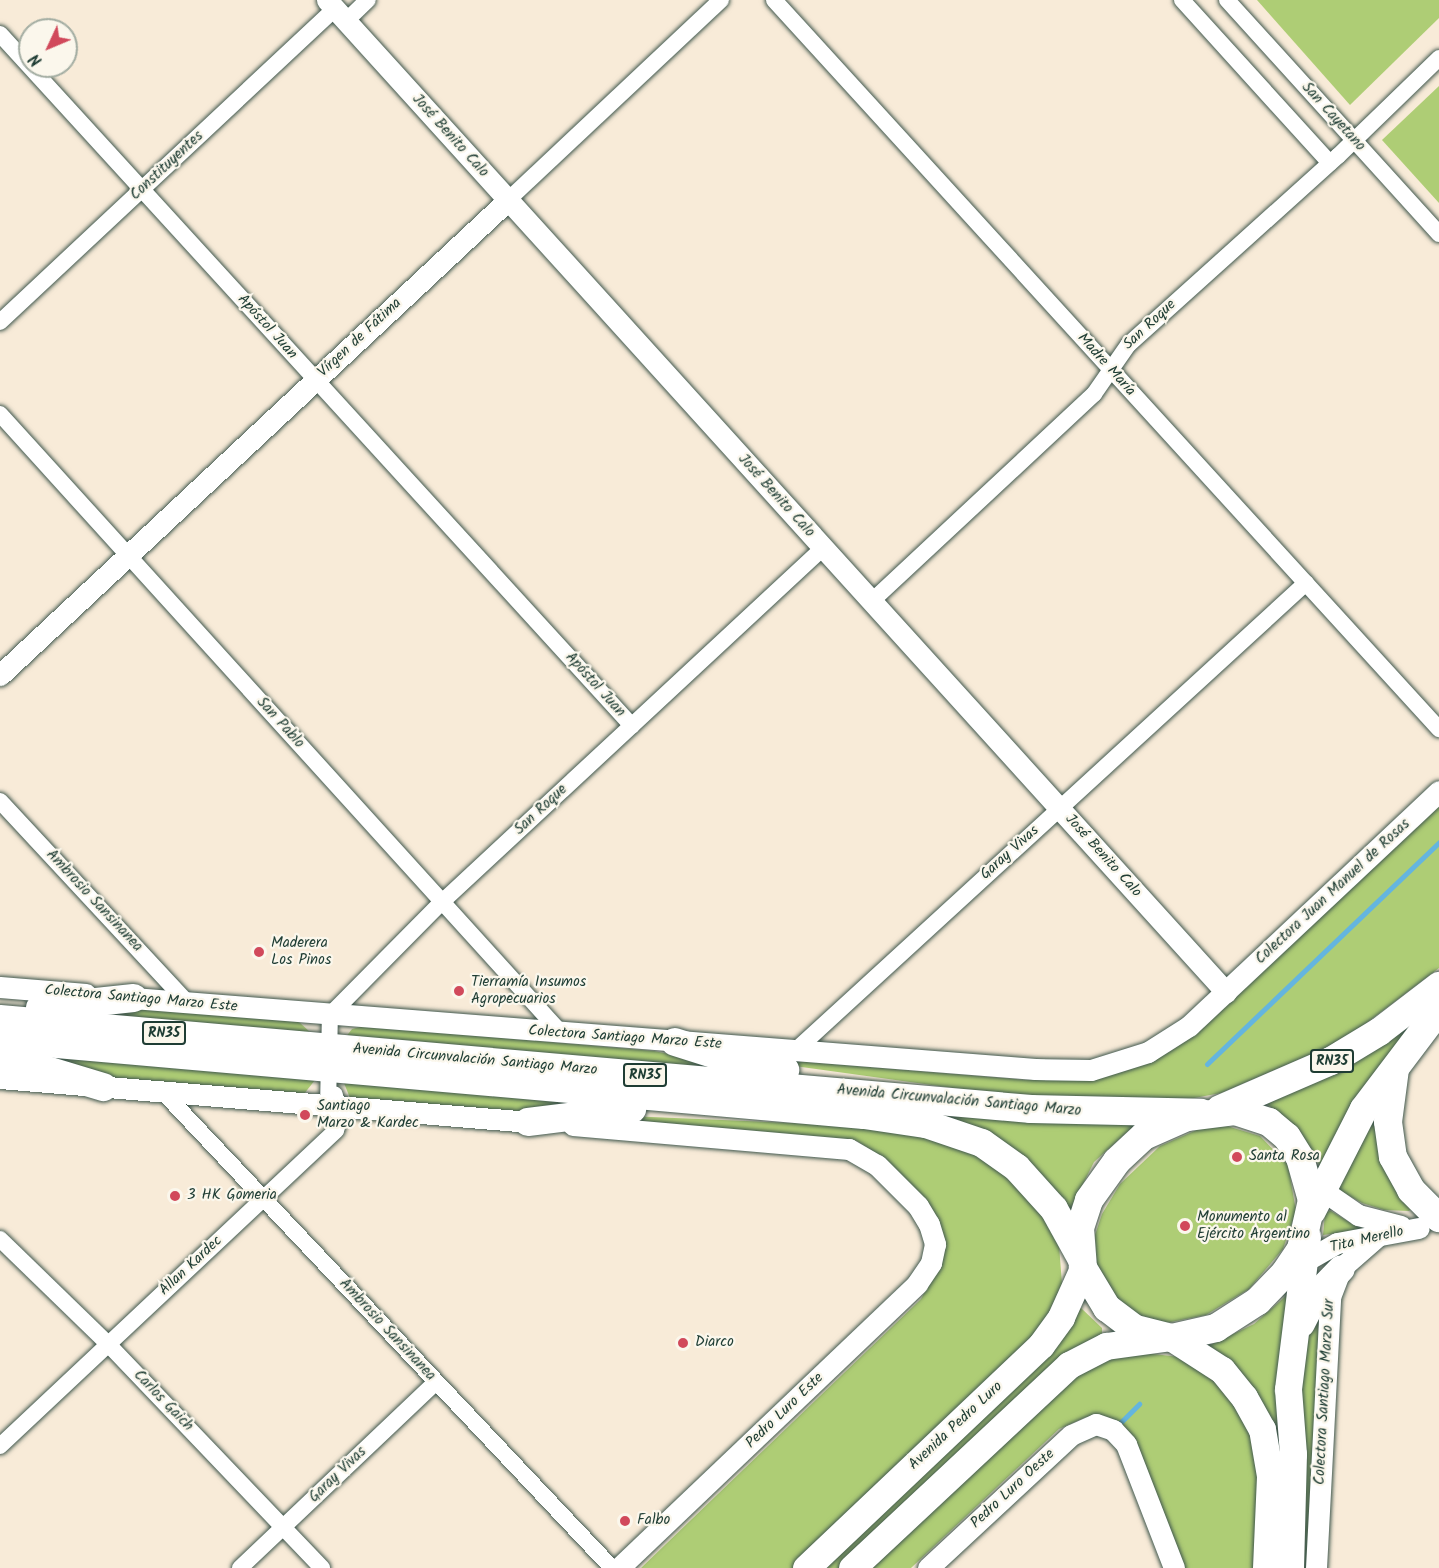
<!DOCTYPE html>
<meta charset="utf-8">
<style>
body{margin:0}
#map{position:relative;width:1439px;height:1568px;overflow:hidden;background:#f8ebd8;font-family:Kalam,sans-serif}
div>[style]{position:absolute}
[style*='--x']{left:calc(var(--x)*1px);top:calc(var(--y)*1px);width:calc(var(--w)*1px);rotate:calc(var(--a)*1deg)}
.green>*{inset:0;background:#aecd75}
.stream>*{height:5px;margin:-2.5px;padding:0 2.5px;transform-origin:2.5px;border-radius:2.5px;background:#64b5df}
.roads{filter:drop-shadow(0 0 2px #40574d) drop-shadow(0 0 2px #40574d)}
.minor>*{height:16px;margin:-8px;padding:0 8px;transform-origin:8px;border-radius:8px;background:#fff}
.tertiary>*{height:21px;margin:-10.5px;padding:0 10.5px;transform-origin:10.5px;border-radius:10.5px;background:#fff}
.primary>*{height:27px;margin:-13.5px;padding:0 13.5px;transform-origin:13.5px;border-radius:13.5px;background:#fff}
.trunk>*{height:28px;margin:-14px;padding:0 14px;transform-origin:14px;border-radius:14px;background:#fff}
.dots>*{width:16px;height:16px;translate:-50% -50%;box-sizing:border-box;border:3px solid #fbf7ec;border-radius:50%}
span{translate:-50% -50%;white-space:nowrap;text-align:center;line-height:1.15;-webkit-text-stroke:4.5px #fbf7ec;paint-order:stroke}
.shield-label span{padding:2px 4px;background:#fbf7ec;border:2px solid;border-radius:4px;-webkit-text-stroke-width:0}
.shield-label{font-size:14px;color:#1f3d34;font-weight:700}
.street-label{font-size:15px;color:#1f3d34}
.poi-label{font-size:15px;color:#1f3d34}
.left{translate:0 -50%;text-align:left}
.north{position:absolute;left:18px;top:18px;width:60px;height:60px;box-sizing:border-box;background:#fbf7ec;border:2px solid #a3ada2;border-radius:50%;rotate:226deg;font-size:16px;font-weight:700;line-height:24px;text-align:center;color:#1f3d34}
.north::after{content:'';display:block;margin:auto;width:21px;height:27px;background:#d1495b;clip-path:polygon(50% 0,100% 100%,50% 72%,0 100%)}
</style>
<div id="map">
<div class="green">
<i style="clip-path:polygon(1257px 0,1439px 0,1439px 18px,1350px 105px)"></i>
<i style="clip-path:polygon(1439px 86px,1439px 203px,1382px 140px)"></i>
<i style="clip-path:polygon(1439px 800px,1439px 968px,1344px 1040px,1221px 1093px,1178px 1101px,1011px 1096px,759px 1061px,759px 1058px,1026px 1080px,1082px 1079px,1150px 1062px,1172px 1050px,1218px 1014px)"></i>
<i style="clip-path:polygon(137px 1009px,298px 1021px,311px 1033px,47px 1013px)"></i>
<i style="clip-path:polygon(1422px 1013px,1320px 1166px,1300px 1131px,1267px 1104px)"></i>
<i style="clip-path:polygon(364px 1026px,654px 1051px,754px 1071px,345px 1038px,352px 1029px)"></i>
<i style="clip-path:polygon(27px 1053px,315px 1080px,304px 1094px,114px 1079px)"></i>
<i style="clip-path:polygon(344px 1083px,598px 1102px,522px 1112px,350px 1098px)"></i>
<i style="clip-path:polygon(1375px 1109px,1412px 1208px,1409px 1211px,1384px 1210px,1362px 1203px,1339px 1190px,1336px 1180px)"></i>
<i style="clip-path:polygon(931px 1113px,1136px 1124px,1094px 1162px,1070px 1210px)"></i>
<i style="clip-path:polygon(603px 1115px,864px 1126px,920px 1133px,979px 1152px,1032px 1199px,1059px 1245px,1062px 1284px,1042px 1327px,794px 1568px,641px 1568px,921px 1299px,941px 1261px,881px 1157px,857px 1141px,603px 1119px)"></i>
<i style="clip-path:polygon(1227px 1126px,1260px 1136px,1288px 1165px,1296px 1211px,1283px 1249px,1249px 1289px,1206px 1315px,1166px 1323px,1136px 1314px,1111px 1293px,1097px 1264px,1095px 1235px,1102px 1214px,1120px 1184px,1160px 1146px,1199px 1129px)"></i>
<i style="clip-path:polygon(1329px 1211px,1331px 1211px,1362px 1230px,1323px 1235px,1325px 1214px)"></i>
<i style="clip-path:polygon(1288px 1294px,1283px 1443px,1279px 1473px,1208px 1346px,1254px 1324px)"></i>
<i style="clip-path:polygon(1321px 1306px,1309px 1568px,1301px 1568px,1301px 1349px)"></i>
<i style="clip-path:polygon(1080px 1307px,1102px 1328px,1102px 1333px,841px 1568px,820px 1568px)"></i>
<i style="clip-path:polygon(1144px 1353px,1180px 1357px,1215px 1375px,1259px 1448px,1258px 1568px,1182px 1568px,1138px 1451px,1086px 1417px,1059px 1429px,911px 1568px,864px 1568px,1061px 1382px,1100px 1359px)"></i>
</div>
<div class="stream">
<i style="--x:1207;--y:1064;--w:321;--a:-43.7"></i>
<i style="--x:1116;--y:1427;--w:33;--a:-45"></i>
</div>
<div class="roads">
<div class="minor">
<i style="--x:774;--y:0;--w:987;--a:47.63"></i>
<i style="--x:1182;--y:0;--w:220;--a:47.8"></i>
<i style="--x:1227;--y:0;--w:316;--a:47.8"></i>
<i style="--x:346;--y:21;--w:30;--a:-44"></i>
<i style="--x:0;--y:34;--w:937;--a:47.59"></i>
<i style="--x:508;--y:200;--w:292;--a:-43.2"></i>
<i style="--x:0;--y:322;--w:458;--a:-43.1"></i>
<i style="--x:0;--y:414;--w:835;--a:47.81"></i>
<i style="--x:872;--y:601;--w:304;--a:-43"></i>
<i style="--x:1094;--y:394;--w:60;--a:-55.2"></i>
<i style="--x:1128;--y:345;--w:283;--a:-42"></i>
<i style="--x:1338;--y:156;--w:141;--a:-44.1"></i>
<i style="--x:0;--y:801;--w:275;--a:47.1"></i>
<i style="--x:795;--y:1051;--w:693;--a:-42.49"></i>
<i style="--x:163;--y:1092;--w:654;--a:46.67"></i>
<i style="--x:328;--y:1107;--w:92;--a:-88.8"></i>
<i style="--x:330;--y:1015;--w:159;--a:-45.3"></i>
<i style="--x:442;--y:902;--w:520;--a:-42.9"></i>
<i style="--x:0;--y:1239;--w:151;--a:44.2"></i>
<i style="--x:108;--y:1344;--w:310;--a:46.3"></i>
<i style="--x:0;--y:1446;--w:461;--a:-43.2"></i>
<i style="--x:336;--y:1130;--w:12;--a:-70"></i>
<i style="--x:340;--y:1119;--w:25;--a:-102"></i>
<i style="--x:240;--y:1568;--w:270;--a:-43.5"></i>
</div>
<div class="tertiary">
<i style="--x:327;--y:0;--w:1339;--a:47.82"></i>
<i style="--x:0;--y:675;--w:695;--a:-43.08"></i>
<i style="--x:0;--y:987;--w:86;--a:4.7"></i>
<i style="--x:120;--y:997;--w:918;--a:4.5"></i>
<i style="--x:1035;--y:1069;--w:56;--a:1"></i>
<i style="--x:1091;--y:1070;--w:60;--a:-17.5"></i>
<i style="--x:1148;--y:1052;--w:49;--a:-32.4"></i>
<i style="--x:1189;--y:1026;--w:343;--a:-43.2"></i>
<i style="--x:0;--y:1078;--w:544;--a:4.75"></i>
<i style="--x:573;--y:1125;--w:277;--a:5"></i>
<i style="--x:849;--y:1149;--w:32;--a:30"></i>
<i style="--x:877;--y:1165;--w:58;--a:45"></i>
<i style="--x:918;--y:1206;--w:21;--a:59"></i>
<i style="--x:929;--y:1224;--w:21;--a:73"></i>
<i style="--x:935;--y:1244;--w:19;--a:102"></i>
<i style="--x:931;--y:1263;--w:25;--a:124"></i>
<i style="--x:917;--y:1284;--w:412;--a:136.4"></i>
<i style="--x:1312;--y:1183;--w:56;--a:34.8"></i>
<i style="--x:1358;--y:1215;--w:44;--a:14.3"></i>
<i style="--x:1295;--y:1267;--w:48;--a:-29.7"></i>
<i style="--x:1337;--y:1243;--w:83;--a:-10.4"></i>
<i style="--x:928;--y:1568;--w:195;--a:-42.9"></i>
<i style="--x:1071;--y:1435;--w:27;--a:-24"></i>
<i style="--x:1096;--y:1424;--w:18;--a:19"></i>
<i style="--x:1113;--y:1430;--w:19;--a:47"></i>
<i style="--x:1126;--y:1444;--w:133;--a:68.8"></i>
<i style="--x:1316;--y:1568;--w:271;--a:-87"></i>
<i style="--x:1330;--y:1297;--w:31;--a:-69"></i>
<i style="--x:1341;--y:1268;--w:50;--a:-41"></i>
</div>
<div class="primary">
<i style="--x:1301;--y:1323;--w:31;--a:-63"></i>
<i style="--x:1315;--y:1295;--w:37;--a:-46"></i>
<i style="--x:1172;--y:1338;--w:59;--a:32.6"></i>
<i style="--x:1222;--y:1370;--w:35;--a:51"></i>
<i style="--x:1244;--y:1397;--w:37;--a:61"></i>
<i style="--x:1262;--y:1429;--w:48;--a:80.3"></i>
<i style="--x:1270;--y:1476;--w:92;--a:92.5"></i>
<i style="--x:806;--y:1568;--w:324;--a:-43.5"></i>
<i style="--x:1041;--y:1345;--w:34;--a:-54"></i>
<i style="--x:1061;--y:1317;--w:54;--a:-65.8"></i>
<i style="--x:852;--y:1568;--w:297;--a:-43.1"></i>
<i style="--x:1069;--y:1365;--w:42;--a:-27.2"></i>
<i style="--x:1106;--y:1346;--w:59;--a:-7.9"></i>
<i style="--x:1290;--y:1568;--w:114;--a:-88.5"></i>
<i style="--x:1293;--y:1454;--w:65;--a:-94.4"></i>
<i style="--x:1288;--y:1389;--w:154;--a:-82.9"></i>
</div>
<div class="trunk">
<i style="--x:40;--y:1008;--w:94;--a:-6.1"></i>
<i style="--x:0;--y:1019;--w:1035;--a:4.99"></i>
<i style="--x:1031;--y:1109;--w:170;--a:1.3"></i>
<i style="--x:0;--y:1039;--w:867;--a:5.03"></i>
<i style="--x:864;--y:1115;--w:63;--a:8.3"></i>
<i style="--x:926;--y:1124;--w:59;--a:18.7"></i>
<i style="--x:982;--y:1143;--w:43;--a:35.5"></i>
<i style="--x:1017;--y:1168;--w:55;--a:47.9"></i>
<i style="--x:1054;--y:1209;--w:56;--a:61.1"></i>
<i style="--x:675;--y:1042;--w:67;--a:17.4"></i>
<i style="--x:739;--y:1062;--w:47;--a:9.9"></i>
<i style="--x:0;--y:1056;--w:108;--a:16.8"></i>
<i style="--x:1395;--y:1069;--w:53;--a:97.5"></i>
<i style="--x:1388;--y:1122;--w:35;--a:82"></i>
<i style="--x:1393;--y:1157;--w:38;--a:61"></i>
<i style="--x:1411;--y:1190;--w:40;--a:45"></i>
<i style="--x:1220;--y:1109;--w:121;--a:-23.4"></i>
<i style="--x:1331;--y:1061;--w:56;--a:-31.1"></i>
<i style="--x:1379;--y:1032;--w:76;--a:-37.5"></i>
<i style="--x:1235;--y:1111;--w:36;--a:18"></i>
<i style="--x:1269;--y:1122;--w:23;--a:40"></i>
<i style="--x:1287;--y:1137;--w:25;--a:58"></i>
<i style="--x:1300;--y:1158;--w:44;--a:74.1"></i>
<i style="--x:1312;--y:1200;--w:50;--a:102.7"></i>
<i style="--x:1301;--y:1249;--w:29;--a:124"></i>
<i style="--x:1285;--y:1273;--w:39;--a:134"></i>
<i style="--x:1258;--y:1301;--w:50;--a:147.3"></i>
<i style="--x:1216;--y:1328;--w:45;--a:167.2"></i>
<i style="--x:1172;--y:1338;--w:38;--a:-166"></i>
<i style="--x:1135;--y:1329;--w:35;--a:-143"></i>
<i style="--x:1107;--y:1308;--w:47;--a:-121"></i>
<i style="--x:1083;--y:1268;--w:40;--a:-94.3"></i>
<i style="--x:1080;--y:1228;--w:29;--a:-72"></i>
<i style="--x:1089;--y:1200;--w:48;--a:-54.3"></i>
<i style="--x:1117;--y:1161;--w:37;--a:-43"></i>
<i style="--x:1144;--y:1136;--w:47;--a:-23.8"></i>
<i style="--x:1187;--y:1117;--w:48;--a:-7.1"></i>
<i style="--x:528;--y:1122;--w:105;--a:-7.1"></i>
<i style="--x:1312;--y:1211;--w:114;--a:-63"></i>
<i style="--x:1364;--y:1109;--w:124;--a:-52.9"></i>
</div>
</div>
<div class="dots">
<i style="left:259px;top:952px;background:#d1495b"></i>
<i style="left:459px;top:991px;background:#d1495b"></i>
<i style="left:305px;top:1115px;background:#d1495b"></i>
<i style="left:1237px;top:1157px;background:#d1495b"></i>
<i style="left:175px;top:1196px;background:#d1495b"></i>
<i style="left:1185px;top:1226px;background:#d1495b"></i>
<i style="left:683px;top:1343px;background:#d1495b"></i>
<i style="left:625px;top:1521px;background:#d1495b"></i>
</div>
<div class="shield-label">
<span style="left:164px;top:1033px">RN35</span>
<span style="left:1332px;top:1061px">RN35</span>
<span style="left:645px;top:1075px">RN35</span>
</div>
<div class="street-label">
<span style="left:1333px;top:117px;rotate:48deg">San Cayetano</span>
<span style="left:450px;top:136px;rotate:48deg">José Benito Calo</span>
<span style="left:167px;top:166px;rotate:-43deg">Constituyentes</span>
<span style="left:1150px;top:325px;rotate:-43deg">San Roque</span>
<span style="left:267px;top:327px;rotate:48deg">Apóstol Juan</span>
<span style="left:360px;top:338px;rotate:-43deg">Vírgen de Fátima</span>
<span style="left:1106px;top:365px;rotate:48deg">Madre María</span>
<span style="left:776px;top:496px;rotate:48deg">José Benito Calo</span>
<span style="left:595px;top:685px;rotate:48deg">Apóstol Juan</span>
<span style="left:280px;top:723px;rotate:48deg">San Pablo</span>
<span style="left:541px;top:810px;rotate:-43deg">San Roque</span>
<span style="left:1010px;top:853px;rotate:-42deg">Garay Vivas</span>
<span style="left:1103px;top:856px;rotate:48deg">José Benito Calo</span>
<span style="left:1333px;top:892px;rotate:-43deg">Colectora Juan Manuel de Rosas</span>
<span style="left:94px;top:901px;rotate:47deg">Ambrosio Sansinanea</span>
<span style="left:141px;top:999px;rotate:5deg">Colectora Santiago Marzo Este</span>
<span style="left:625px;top:1038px;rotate:4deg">Colectora Santiago Marzo Este</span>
<span style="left:475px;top:1060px;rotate:5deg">Avenida Circunvalación Santiago Marzo</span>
<span style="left:959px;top:1101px;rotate:5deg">Avenida Circunvalación Santiago Marzo</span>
<span style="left:1367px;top:1240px;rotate:-13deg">Tita Merello</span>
<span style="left:191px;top:1266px;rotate:-43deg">Allan Kardec</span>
<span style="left:387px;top:1330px;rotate:47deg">Ambrosio Sansinanea</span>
<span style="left:1325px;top:1392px;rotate:-87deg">Colectora Santiago Marzo Sur</span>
<span style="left:163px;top:1401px;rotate:46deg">Carlos Gaich</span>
<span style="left:785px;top:1411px;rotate:-44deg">Pedro Luro Este</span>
<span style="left:956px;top:1426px;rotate:-43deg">Avenida Pedro Luro</span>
<span style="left:338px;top:1475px;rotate:-44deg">Garay Vivas</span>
<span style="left:1013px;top:1489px;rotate:-43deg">Pedro Luro Oeste</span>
</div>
<div class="poi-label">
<span class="left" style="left:271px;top:952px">Maderera<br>Los Pinos</span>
<span class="left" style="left:471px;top:991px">Tierramía Insumos<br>Agropecuarios</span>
<span class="left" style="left:317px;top:1115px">Santiago<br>Marzo &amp; Kardec</span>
<span class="left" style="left:1249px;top:1157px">Santa Rosa</span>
<span class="left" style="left:187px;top:1196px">3 HK Gomeria</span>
<span class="left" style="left:1197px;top:1226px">Monumento al<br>Ejército Argentino</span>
<span class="left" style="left:695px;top:1343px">Diarco</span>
<span class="left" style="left:637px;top:1521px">Falbo</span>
</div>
<div class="north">N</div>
</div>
